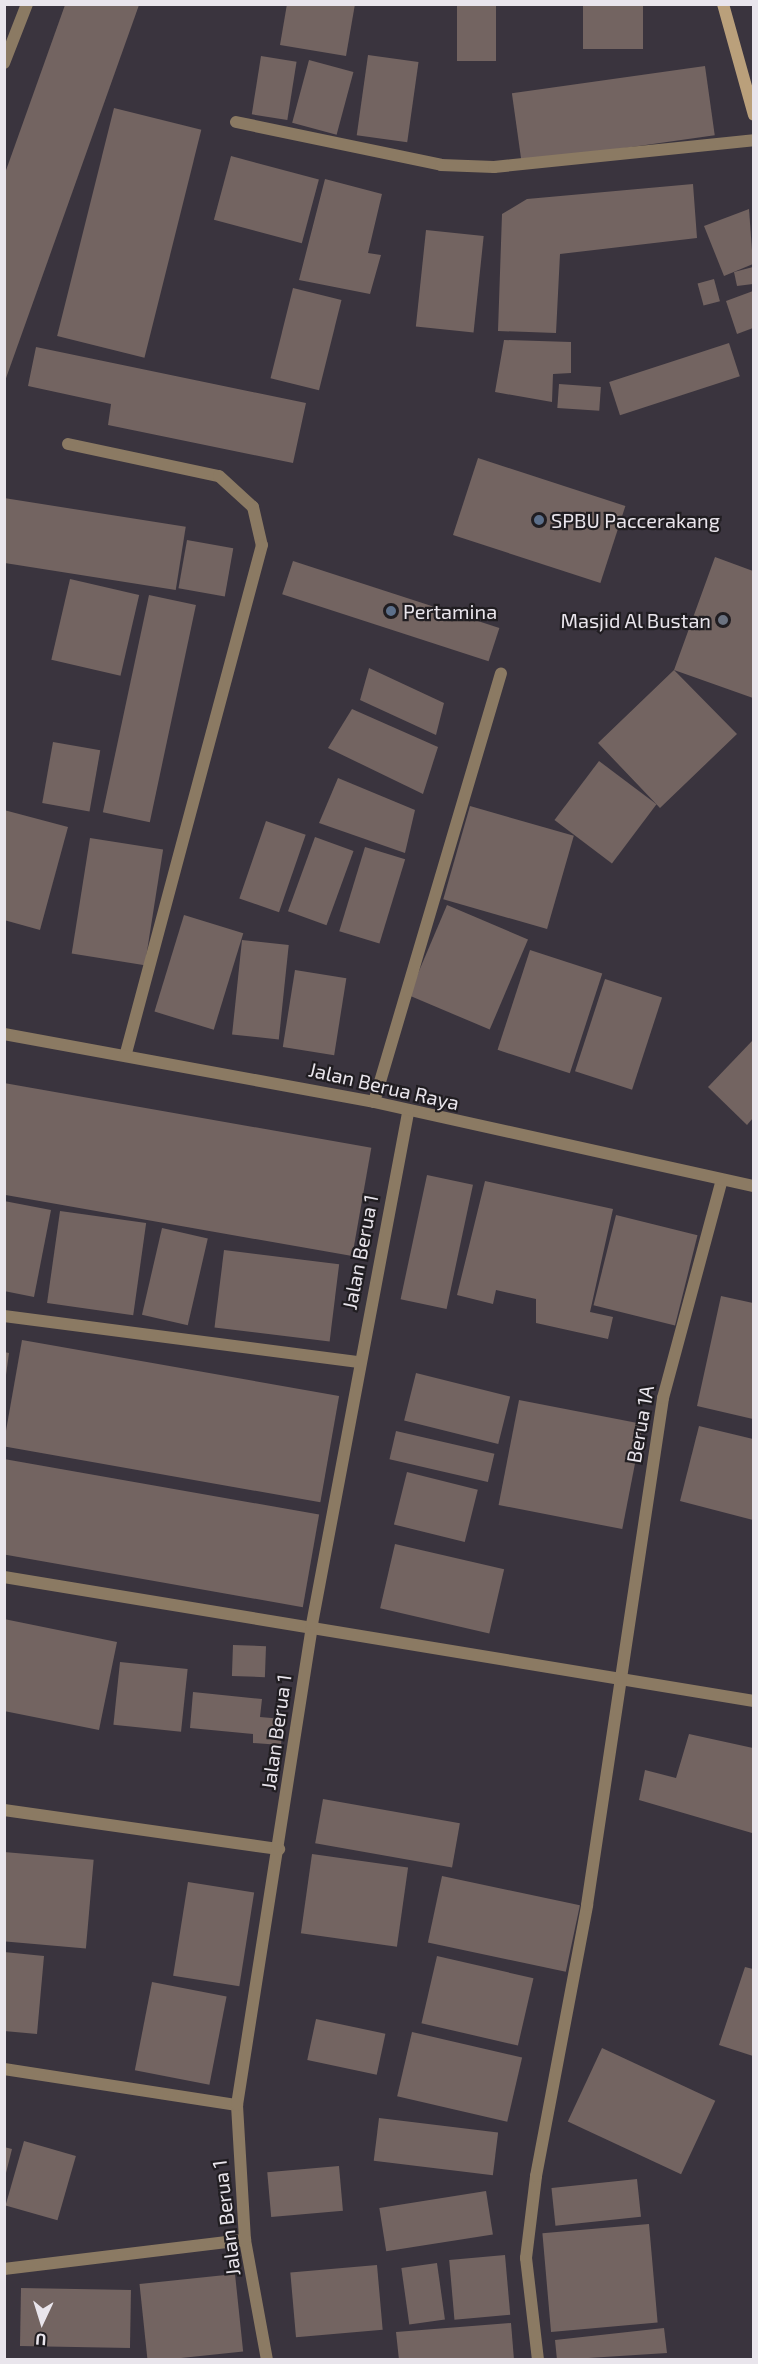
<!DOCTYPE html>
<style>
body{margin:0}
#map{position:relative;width:758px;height:2364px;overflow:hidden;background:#3a343e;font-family:"Exo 2",sans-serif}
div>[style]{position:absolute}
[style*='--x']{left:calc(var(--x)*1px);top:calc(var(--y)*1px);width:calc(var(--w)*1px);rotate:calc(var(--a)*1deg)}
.building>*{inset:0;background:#736461;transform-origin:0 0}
.minor>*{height:12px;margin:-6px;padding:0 6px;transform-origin:6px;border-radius:6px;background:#8b7a63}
.tertiary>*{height:12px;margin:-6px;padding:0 6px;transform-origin:6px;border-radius:6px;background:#8b7a63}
.secondary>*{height:12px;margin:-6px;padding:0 6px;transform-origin:6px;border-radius:6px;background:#baa07b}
.dots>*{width:16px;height:16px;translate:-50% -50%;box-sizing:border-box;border:3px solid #201d21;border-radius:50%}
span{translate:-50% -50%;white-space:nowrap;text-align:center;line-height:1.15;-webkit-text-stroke:4.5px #201d21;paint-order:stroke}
.poi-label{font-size:20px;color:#e9e5ec}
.left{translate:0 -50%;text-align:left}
.right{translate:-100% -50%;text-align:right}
.street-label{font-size:20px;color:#e9e5ec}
.frame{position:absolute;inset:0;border:6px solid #e9e5ec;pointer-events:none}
.north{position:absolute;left:12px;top:2292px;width:60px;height:60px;-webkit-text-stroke:4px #201d21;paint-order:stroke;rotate:184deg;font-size:16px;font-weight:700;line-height:24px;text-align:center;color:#e9e5ec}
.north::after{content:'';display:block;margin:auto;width:21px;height:27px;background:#e9e5ec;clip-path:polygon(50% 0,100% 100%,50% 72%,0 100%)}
</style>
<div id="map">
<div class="building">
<i style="clip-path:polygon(287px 4px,355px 4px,346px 56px,280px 45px)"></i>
<i style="left:583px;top:4px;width:60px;height:45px"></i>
<i style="clip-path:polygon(65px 5px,139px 5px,5px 381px,4px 176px)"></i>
<i style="left:457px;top:5px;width:39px;height:56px"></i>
<i style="left:368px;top:55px;width:51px;height:81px;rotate:8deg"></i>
<i style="left:261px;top:56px;width:36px;height:59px;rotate:9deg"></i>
<i style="left:309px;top:60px;width:46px;height:65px;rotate:15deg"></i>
<i style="left:705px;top:66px;width:70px;height:195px;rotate:82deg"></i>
<i style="left:114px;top:108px;width:90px;height:235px;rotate:14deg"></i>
<i style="left:231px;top:156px;width:91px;height:66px;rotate:15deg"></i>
<i style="clip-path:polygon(325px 179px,382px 194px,368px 253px,381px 255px,370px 294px,299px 280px)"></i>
<i style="clip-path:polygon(693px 184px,697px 238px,560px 254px,556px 333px,498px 331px,502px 214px,527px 199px)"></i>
<i style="clip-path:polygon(749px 209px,753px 264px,724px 276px,704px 226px)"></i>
<i style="left:426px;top:230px;width:58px;height:97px;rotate:6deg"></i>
<i style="clip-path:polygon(753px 267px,753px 284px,737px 286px,734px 272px)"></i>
<i style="left:714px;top:279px;width:23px;height:17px;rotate:75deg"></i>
<i style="left:293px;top:288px;width:50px;height:93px;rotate:14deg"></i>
<i style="clip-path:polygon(753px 291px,753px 328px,737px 334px,726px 301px)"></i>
<i style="clip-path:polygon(504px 340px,571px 342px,571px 373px,553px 374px,552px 402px,495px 392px)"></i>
<i style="left:729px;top:343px;width:35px;height:126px;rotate:72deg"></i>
<i style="clip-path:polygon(36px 347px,306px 403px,293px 463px,108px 425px,111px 404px,28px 386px)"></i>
<i style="left:559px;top:384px;width:42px;height:24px;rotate:4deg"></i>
<i style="left:478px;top:458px;width:155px;height:81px;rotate:18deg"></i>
<i style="left:4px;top:498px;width:184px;height:64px;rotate:9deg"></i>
<i style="left:187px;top:540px;width:47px;height:49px;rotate:10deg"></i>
<i style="clip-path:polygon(715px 557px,753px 571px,753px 698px,674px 670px,737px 734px,660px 808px,598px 743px,674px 670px)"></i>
<i style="left:293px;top:561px;width:217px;height:35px;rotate:18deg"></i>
<i style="left:70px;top:579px;width:71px;height:83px;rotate:13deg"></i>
<i style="left:149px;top:595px;width:48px;height:222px;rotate:12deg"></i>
<i style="clip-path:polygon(369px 668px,444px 703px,436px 735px,360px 700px)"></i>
<i style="clip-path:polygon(352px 709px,438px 747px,423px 794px,328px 748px)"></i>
<i style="left:53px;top:742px;width:48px;height:62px;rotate:10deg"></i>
<i style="left:599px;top:761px;width:72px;height:74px;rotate:37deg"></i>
<i style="clip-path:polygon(338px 778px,415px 810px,405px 853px,319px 823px)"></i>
<i style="left:470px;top:806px;width:108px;height:97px;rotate:16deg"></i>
<i style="clip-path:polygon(4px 810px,68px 827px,40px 930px,4px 920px)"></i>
<i style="left:266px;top:821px;width:42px;height:82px;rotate:19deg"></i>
<i style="left:315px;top:837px;width:41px;height:79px;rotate:20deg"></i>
<i style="left:90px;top:838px;width:74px;height:117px;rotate:9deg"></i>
<i style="left:365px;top:847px;width:42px;height:88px;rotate:17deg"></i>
<i style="left:447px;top:905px;width:88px;height:98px;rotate:23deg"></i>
<i style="left:184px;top:915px;width:62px;height:101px;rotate:17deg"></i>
<i style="left:242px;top:940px;width:47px;height:95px;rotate:6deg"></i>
<i style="left:530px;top:950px;width:76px;height:105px;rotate:18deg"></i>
<i style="left:295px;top:970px;width:52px;height:78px;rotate:9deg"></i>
<i style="left:605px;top:979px;width:60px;height:97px;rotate:18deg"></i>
<i style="clip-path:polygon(753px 1040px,753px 1118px,747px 1125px,708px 1087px)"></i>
<i style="left:4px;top:1083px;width:373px;height:110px;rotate:10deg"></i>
<i style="left:427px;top:1175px;width:47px;height:127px;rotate:12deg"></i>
<i style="clip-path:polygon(485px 1181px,613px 1209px,590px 1312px,613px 1317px,608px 1339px,536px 1323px,536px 1299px,496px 1290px,493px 1304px,457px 1295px)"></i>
<i style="clip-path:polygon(4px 1201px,51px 1210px,34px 1297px,4px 1291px)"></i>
<i style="left:60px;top:1211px;width:87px;height:93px;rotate:8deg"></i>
<i style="left:616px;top:1215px;width:84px;height:93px;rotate:14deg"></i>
<i style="left:162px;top:1228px;width:47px;height:89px;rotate:13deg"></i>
<i style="left:224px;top:1250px;width:116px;height:78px;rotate:7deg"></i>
<i style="clip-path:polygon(721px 1296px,753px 1303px,753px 1419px,697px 1406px)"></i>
<i style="left:22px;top:1340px;width:322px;height:108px;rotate:10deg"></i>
<i style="clip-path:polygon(4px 1352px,9px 1353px,6px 1375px,4px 1375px)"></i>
<i style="left:416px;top:1373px;width:97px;height:49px;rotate:14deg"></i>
<i style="left:519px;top:1400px;width:126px;height:107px;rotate:11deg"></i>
<i style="clip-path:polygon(699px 1426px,753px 1439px,753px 1520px,680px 1501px)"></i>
<i style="left:396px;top:1431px;width:101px;height:29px;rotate:13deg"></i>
<i style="left:4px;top:1459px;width:320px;height:94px;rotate:10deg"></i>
<i style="left:407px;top:1472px;width:73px;height:54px;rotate:14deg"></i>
<i style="left:395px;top:1544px;width:112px;height:66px;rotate:13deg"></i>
<i style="clip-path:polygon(4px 1619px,117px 1642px,99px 1730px,4px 1711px)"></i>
<i style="left:233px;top:1645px;width:33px;height:31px;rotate:2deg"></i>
<i style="left:120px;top:1662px;width:68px;height:63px;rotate:6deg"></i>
<i style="clip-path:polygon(193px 1692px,262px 1699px,260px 1717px,283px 1719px,281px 1745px,253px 1743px,253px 1734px,190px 1728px)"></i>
<i style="clip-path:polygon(689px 1734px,753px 1748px,752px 1833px,639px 1800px,645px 1770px,676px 1778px)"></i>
<i style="left:323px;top:1799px;width:139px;height:45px;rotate:10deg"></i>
<i style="left:4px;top:1852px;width:90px;height:89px;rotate:5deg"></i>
<i style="left:312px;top:1854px;width:97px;height:80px;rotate:8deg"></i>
<i style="left:442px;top:1876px;width:141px;height:68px;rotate:12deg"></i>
<i style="left:188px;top:1882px;width:67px;height:95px;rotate:9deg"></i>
<i style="clip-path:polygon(4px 1952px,44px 1956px,37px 2034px,4px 2031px)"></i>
<i style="left:437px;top:1956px;width:99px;height:69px;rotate:13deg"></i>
<i style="clip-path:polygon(745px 1967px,753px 1969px,753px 2056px,719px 2045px)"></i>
<i style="left:152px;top:1982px;width:76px;height:90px;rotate:11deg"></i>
<i style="left:316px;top:2019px;width:71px;height:42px;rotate:12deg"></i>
<i style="left:412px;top:2032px;width:113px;height:66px;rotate:13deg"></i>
<i style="left:602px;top:2048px;width:125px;height:81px;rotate:25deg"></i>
<i style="left:379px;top:2118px;width:120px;height:43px;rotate:7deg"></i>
<i style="left:24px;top:2141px;width:54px;height:67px;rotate:16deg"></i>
<i style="clip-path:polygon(4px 2147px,12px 2149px,5px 2177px,4px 2177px)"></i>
<i style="left:339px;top:2166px;width:45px;height:72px;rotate:85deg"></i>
<i style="left:637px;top:2179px;width:38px;height:86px;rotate:84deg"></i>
<i style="left:486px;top:2191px;width:44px;height:108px;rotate:81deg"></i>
<i style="left:649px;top:2224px;width:99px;height:107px;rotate:85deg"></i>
<i style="left:505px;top:2255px;width:60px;height:56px;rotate:85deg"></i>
<i style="left:437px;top:2263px;width:57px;height:36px;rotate:82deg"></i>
<i style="left:377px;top:2265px;width:65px;height:87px;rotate:85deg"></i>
<i style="left:235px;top:2274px;width:78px;height:96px;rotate:84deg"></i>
<i style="left:21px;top:2288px;width:110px;height:58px;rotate:1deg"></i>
<i style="clip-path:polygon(511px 2323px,514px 2360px,399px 2360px,396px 2332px)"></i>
<i style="clip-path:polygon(664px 2328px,667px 2353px,557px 2360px,555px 2340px)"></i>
</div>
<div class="minor">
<i style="--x:4;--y:63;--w:63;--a:-68.7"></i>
<i style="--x:236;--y:122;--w:209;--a:11.8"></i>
<i style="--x:441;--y:165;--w:53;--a:2.2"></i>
<i style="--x:494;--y:167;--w:261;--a:-5.9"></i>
<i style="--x:68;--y:444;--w:154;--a:12"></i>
<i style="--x:219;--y:476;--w:46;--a:42.4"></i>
<i style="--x:253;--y:507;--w:39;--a:77"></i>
<i style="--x:262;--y:545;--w:526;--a:104.99"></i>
<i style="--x:374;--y:1102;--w:447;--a:-73.5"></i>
<i style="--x:4;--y:1316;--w:358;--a:7.4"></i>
<i style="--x:4;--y:1577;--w:760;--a:9.39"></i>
<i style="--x:4;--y:1810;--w:278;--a:8.1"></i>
<i style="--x:4;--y:2069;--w:236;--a:8.8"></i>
<i style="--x:4;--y:2269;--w:243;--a:-6.9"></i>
<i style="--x:267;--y:2360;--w:122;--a:-100.4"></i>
<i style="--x:245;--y:2240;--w:135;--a:-93.4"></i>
<i style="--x:237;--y:2105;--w:487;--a:-81.1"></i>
<i style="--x:312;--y:1624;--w:520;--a:-79.36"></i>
<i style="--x:538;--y:2360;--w:103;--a:-96.7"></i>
<i style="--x:526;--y:2258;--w:83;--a:-83"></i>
<i style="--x:536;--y:2176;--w:276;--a:-79.3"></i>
<i style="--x:587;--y:1905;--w:513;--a:-81.47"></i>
<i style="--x:663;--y:1398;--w:226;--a:-74.9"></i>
</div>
<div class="tertiary">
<i style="--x:4;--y:1034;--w:376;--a:10.4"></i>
<i style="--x:374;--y:1102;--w:389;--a:12.5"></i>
</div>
<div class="secondary">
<i style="--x:723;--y:4;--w:115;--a:74.4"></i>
</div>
<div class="dots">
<i style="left:539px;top:520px;background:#5c6f8a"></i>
<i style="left:391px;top:611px;background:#5c6f8a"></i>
<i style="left:723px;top:620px;background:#6b7280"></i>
</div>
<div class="poi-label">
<span class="left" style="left:551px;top:520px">SPBU Paccerakang</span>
<span class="left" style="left:403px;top:611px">Pertamina</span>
<span class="right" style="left:711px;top:620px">Masjid Al Bustan</span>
</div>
<div class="street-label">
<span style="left:384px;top:1086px;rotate:13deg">Jalan Berua Raya</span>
<span style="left:360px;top:1252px;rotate:-79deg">Jalan Berua 1</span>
<span style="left:640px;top:1424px;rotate:-80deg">Berua 1A</span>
<span style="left:276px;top:1732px;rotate:-82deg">Jalan Berua 1</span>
<span style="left:226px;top:2218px;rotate:-97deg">Jalan Berua 1</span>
</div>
<div class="frame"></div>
<div class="north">U</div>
</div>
